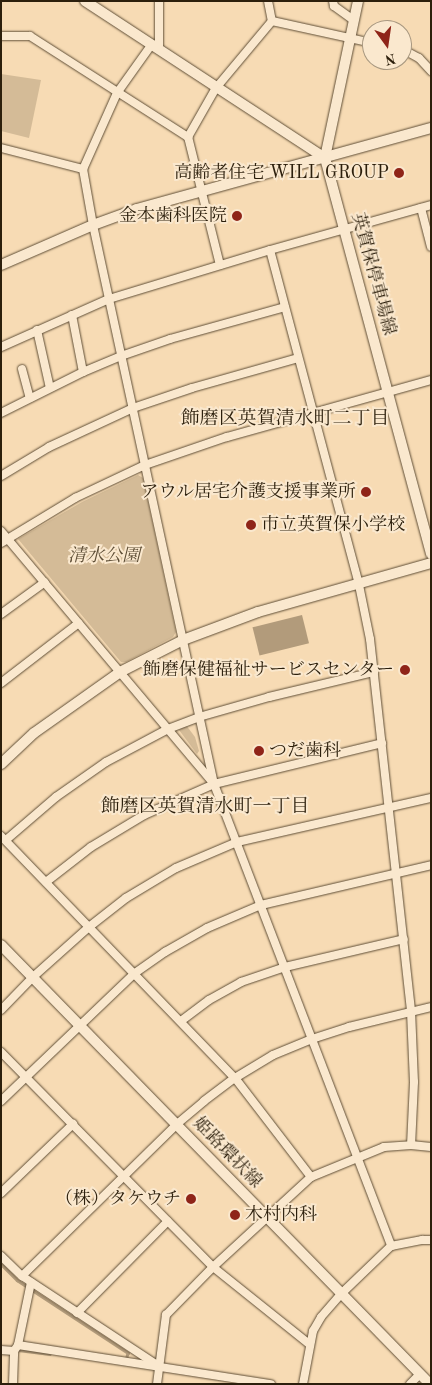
<!DOCTYPE html>
<meta charset="utf-8">
<style>
body{margin:0}
#map{position:relative;width:432px;height:1385px;overflow:hidden;background:#f7dbb4;font-family:"Old Standard TT","Noto Serif JP",serif}
div>[style]{position:absolute}
[style*='--x']{left:calc(var(--x)*1px);top:calc(var(--y)*1px);width:calc(var(--w)*1px);rotate:calc(var(--a)*1deg)}
.green>*{inset:0;background:#d4bb97}
.water>*{inset:0;background:#b29b7b;transform-origin:0 0}
.stream>*{height:2.5px;margin:-1.25px;padding:0 1.25px;transform-origin:1.25px;border-radius:1.25px;background:#b29b7b}
.roads{filter:drop-shadow(0 0 1px #5f4e36) drop-shadow(0 0 1px #5f4e36)}
.street>*{height:8px;margin:-4px;padding:0 4px;transform-origin:4px;border-radius:4px;background:#fae8ce}
.secondary>*{height:10px;margin:-5px;padding:0 5px;transform-origin:5px;border-radius:5px;background:#fae8ce}
.dots>*{width:14px;height:14px;translate:-50% -50%;box-sizing:border-box;border:2px solid #fae8ce;border-radius:50%}
span{translate:-50% -50%;white-space:nowrap;text-align:center;line-height:1.15;-webkit-text-stroke:4px #fae8ce;paint-order:stroke}
.poi-label{font-size:18px;color:#2c1f0c}
.right{translate:-100% -50%;text-align:right}
.left{translate:0 -50%;text-align:left}
.street-label{font-size:18px;color:#2c1f0c}
.park-label{font-size:18px;color:#5e4e36;font-style:italic}
.neighbourhood-label{font-size:19px;color:#2c1f0c}
.frame{position:absolute;inset:0;border:2px solid #2c1f0c;pointer-events:none}
.north{position:absolute;left:362px;top:20px;width:50px;height:50px;box-sizing:border-box;background:#fae8ce;border:1px solid #a89880;border-radius:50%;rotate:166deg;font-size:14px;font-weight:700;line-height:20px;text-align:center;color:#2c1f0c}
.north::after{content:'';display:block;margin:auto;width:18px;height:22px;background:#8f2418;clip-path:polygon(50% 0,100% 100%,50% 72%,0 100%)}
</style>
<div id="map">
<div class="green">
<i style="clip-path:polygon(1px 74px,41px 80px,29px 138px,1px 131px)"></i>
<i style="clip-path:polygon(138px 475px,143px 478px,176px 632px,173px 637px,126px 662px,121px 662px,18px 539px,82px 502px)"></i>
<i style="clip-path:polygon(186px 725px,195px 737px,199px 751px,197px 754px,179px 730px)"></i>
</div>
<div class="water">
<i style="left:302px;top:615px;width:29px;height:51px;rotate:76deg"></i>
</div>
<div class="stream">
<i style="--x:1;--y:1264;--w:23;--a:45"></i>
<i style="--x:17;--y:1280;--w:133;--a:33.3"></i>
<i style="--x:128;--y:1353;--w:8;--a:104"></i>
<i style="--x:18;--y:1350;--w:32;--a:7"></i>
</div>
<div class="roads">
<div class="street">
<i style="--x:268;--y:1;--w:20;--a:79"></i>
<i style="--x:333;--y:1;--w:5;--a:79"></i>
<i style="--x:334;--y:6;--w:24;--a:36"></i>
<i style="--x:1;--y:36;--w:29;--a:0"></i>
<i style="--x:30;--y:36;--w:188;--a:32.6"></i>
<i style="--x:152;--y:44;--w:60;--a:125.5"></i>
<i style="--x:117;--y:93;--w:83;--a:114.1"></i>
<i style="--x:83;--y:169;--w:57;--a:79.9"></i>
<i style="--x:93;--y:225;--w:572;--a:77.79"></i>
<i style="--x:214;--y:784;--w:495;--a:69"></i>
<i style="--x:159;--y:49;--w:48;--a:-90"></i>
<i style="--x:402;--y:49;--w:19;--a:28"></i>
<i style="--x:419;--y:58;--w:18;--a:47"></i>
<i style="--x:1;--y:148;--w:85;--a:14.4"></i>
<i style="--x:421;--y:208;--w:40;--a:75.6"></i>
<i style="--x:270;--y:250;--w:347;--a:75.1"></i>
<i style="--x:359;--y:585;--w:55;--a:78.5"></i>
<i style="--x:370;--y:639;--w:374;--a:83.7"></i>
<i style="--x:411;--y:1011;--w:71;--a:87.6"></i>
<i style="--x:414;--y:1082;--w:63;--a:92.7"></i>
<i style="--x:220;--y:265;--w:132;--a:-104"></i>
<i style="--x:188;--y:137;--w:56;--a:-60.3"></i>
<i style="--x:216;--y:88;--w:87;--a:-50.1"></i>
<i style="--x:272;--y:21;--w:102;--a:12.4"></i>
<i style="--x:72;--y:315;--w:58;--a:79.1"></i>
<i style="--x:37;--y:330;--w:59;--a:77.4"></i>
<i style="--x:1;--y:347;--w:118;--a:-24"></i>
<i style="--x:109;--y:299;--w:168;--a:-16.9"></i>
<i style="--x:270;--y:250;--w:167;--a:-15.6"></i>
<i style="--x:22;--y:369;--w:30;--a:75"></i>
<i style="--x:1;--y:413;--w:92;--a:-26.6"></i>
<i style="--x:83;--y:372;--w:41;--a:-22.8"></i>
<i style="--x:121;--y:356;--w:52;--a:-19.1"></i>
<i style="--x:170;--y:339;--w:119;--a:-15.5"></i>
<i style="--x:1;--y:476;--w:56;--a:-31.1"></i>
<i style="--x:49;--y:447;--w:93;--a:-24.9"></i>
<i style="--x:133;--y:408;--w:62;--a:-18.7"></i>
<i style="--x:192;--y:388;--w:110;--a:-15.8"></i>
<i style="--x:1;--y:531;--w:329;--a:49.9"></i>
<i style="--x:1;--y:543;--w:87;--a:-31.3"></i>
<i style="--x:75;--y:498;--w:77;--a:-25.2"></i>
<i style="--x:145;--y:465;--w:87;--a:-18.9"></i>
<i style="--x:227;--y:437;--w:212;--a:-15.6"></i>
<i style="--x:1;--y:614;--w:54;--a:-36"></i>
<i style="--x:1;--y:683;--w:98;--a:-37.6"></i>
<i style="--x:1;--y:836;--w:337;--a:46"></i>
<i style="--x:235;--y:1078;--w:125;--a:52.5"></i>
<i style="--x:6;--y:840;--w:66;--a:-40.7"></i>
<i style="--x:56;--y:797;--w:61;--a:-35"></i>
<i style="--x:106;--y:762;--w:70;--a:-28"></i>
<i style="--x:168;--y:729;--w:33;--a:-21"></i>
<i style="--x:199;--y:717;--w:73;--a:-15.9"></i>
<i style="--x:269;--y:697;--w:108;--a:-13.4"></i>
<i style="--x:46;--y:882;--w:57;--a:-37.9"></i>
<i style="--x:91;--y:847;--w:62;--a:-31.1"></i>
<i style="--x:144;--y:815;--w:77;--a:-23.9"></i>
<i style="--x:214;--y:784;--w:173;--a:-13.7"></i>
<i style="--x:1;--y:1010;--w:46;--a:-45.9"></i>
<i style="--x:33;--y:977;--w:75;--a:-41.8"></i>
<i style="--x:89;--y:927;--w:47;--a:-38.1"></i>
<i style="--x:126;--y:898;--w:58;--a:-31"></i>
<i style="--x:176;--y:868;--w:66;--a:-23.1"></i>
<i style="--x:237;--y:842;--w:199;--a:-12.8"></i>
<i style="--x:181;--y:1021;--w:35;--a:-37"></i>
<i style="--x:209;--y:1000;--w:37;--a:-29"></i>
<i style="--x:241;--y:982;--w:46;--a:-18.8"></i>
<i style="--x:285;--y:967;--w:122;--a:-13.2"></i>
<i style="--x:1;--y:1052;--w:302;--a:45.4"></i>
<i style="--x:213;--y:1267;--w:123;--a:38.7"></i>
<i style="--x:1;--y:1101;--w:185;--a:-43.7"></i>
<i style="--x:135;--y:973;--w:37;--a:-35"></i>
<i style="--x:165;--y:952;--w:48;--a:-29.7"></i>
<i style="--x:207;--y:928;--w:59;--a:-23.1"></i>
<i style="--x:261;--y:905;--w:175;--a:-13.2"></i>
<i style="--x:1;--y:1193;--w:100;--a:-43.8"></i>
<i style="--x:1;--y:1256;--w:29;--a:44"></i>
<i style="--x:22;--y:1276;--w:162;--a:33.4"></i>
<i style="--x:22;--y:1276;--w:217;--a:-44.4"></i>
<i style="--x:177;--y:1124;--w:35;--a:-40"></i>
<i style="--x:204;--y:1101;--w:39;--a:-37"></i>
<i style="--x:235;--y:1078;--w:44;--a:-31.2"></i>
<i style="--x:273;--y:1055;--w:42;--a:-22.3"></i>
<i style="--x:312;--y:1039;--w:39;--a:-18"></i>
<i style="--x:349;--y:1027;--w:84;--a:-13.7"></i>
<i style="--x:77;--y:1313;--w:129;--a:-45.3"></i>
<i style="--x:18;--y:1345;--w:64;--a:-78.3"></i>
<i style="--x:1;--y:1350;--w:13;--a:4"></i>
<i style="--x:14;--y:1351;--w:7;--a:-56"></i>
<i style="--x:18;--y:1345;--w:256;--a:8.8"></i>
<i style="--x:13;--y:1384;--w:33;--a:-88"></i>
<i style="--x:157;--y:1384;--w:70;--a:-82.6"></i>
<i style="--x:166;--y:1315;--w:67;--a:-45.6"></i>
<i style="--x:213;--y:1267;--w:133;--a:-42.6"></i>
<i style="--x:311;--y:1177;--w:79;--a:-22.3"></i>
<i style="--x:384;--y:1147;--w:27;--a:-4"></i>
<i style="--x:411;--y:1145;--w:20;--a:6"></i>
<i style="--x:303;--y:1384;--w:54;--a:-79.3"></i>
<i style="--x:313;--y:1331;--w:16;--a:-60"></i>
<i style="--x:321;--y:1317;--w:32;--a:-49"></i>
<i style="--x:342;--y:1293;--w:68;--a:-43.8"></i>
<i style="--x:391;--y:1246;--w:32;--a:-11"></i>
<i style="--x:422;--y:1240;--w:9;--a:0"></i>
<i style="--x:410;--y:1384;--w:14;--a:-45"></i>
</div>
<div class="secondary">
<i style="--x:85;--y:1;--w:287;--a:33.2"></i>
<i style="--x:358;--y:1;--w:160;--a:101.9"></i>
<i style="--x:325;--y:158;--w:410;--a:75"></i>
<i style="--x:1;--y:265;--w:100;--a:-23.5"></i>
<i style="--x:93;--y:225;--w:47;--a:-20"></i>
<i style="--x:137;--y:209;--w:305;--a:-15.4"></i>
<i style="--x:1;--y:764;--w:45;--a:-43.2"></i>
<i style="--x:34;--y:733;--w:105;--a:-35.3"></i>
<i style="--x:120;--y:672;--w:71;--a:-26.9"></i>
<i style="--x:183;--y:640;--w:80;--a:-20.5"></i>
<i style="--x:258;--y:612;--w:180;--a:-15.8"></i>
<i style="--x:1;--y:945;--w:614;--a:45.66"></i>
</div>
</div>
<div class="dots">
<i style="left:399px;top:173px;background:#8f2418"></i>
<i style="left:237px;top:216px;background:#8f2418"></i>
<i style="left:366px;top:492px;background:#8f2418"></i>
<i style="left:251px;top:525px;background:#8f2418"></i>
<i style="left:405px;top:670px;background:#8f2418"></i>
<i style="left:259px;top:751px;background:#8f2418"></i>
<i style="left:191px;top:1199px;background:#8f2418"></i>
<i style="left:235px;top:1215px;background:#8f2418"></i>
</div>
<div class="poi-label">
<span class="right" style="left:389px;top:173px">高齢者住宅 WILL GROUP</span>
<span class="right" style="left:227px;top:216px">金本歯科医院</span>
<span class="right" style="left:356px;top:492px">アウル居宅介護支援事業所</span>
<span class="left" style="left:261px;top:525px">市立英賀保小学校</span>
<span class="right" style="left:394px;top:670px">飾磨保健福祉サービスセンター</span>
<span class="left" style="left:269px;top:751px">つだ歯科</span>
<span class="right" style="left:181px;top:1199px">（株）タケウチ</span>
<span class="left" style="left:245px;top:1215px">木村内科</span>
</div>
<div class="street-label">
<span style="left:373px;top:274px;rotate:75deg">英賀保停車場線</span>
<span style="left:227px;top:1153px;rotate:46deg">姫路環状線</span>
</div>
<div class="park-label">
<span style="left:104px;top:556px">清水公園</span>
</div>
<div class="neighbourhood-label">
<span style="left:285px;top:420px">飾磨区英賀清水町二丁目</span>
<span style="left:205px;top:808px">飾磨区英賀清水町一丁目</span>
</div>
<div class="frame"></div>
<div class="north">N</div>
</div>
